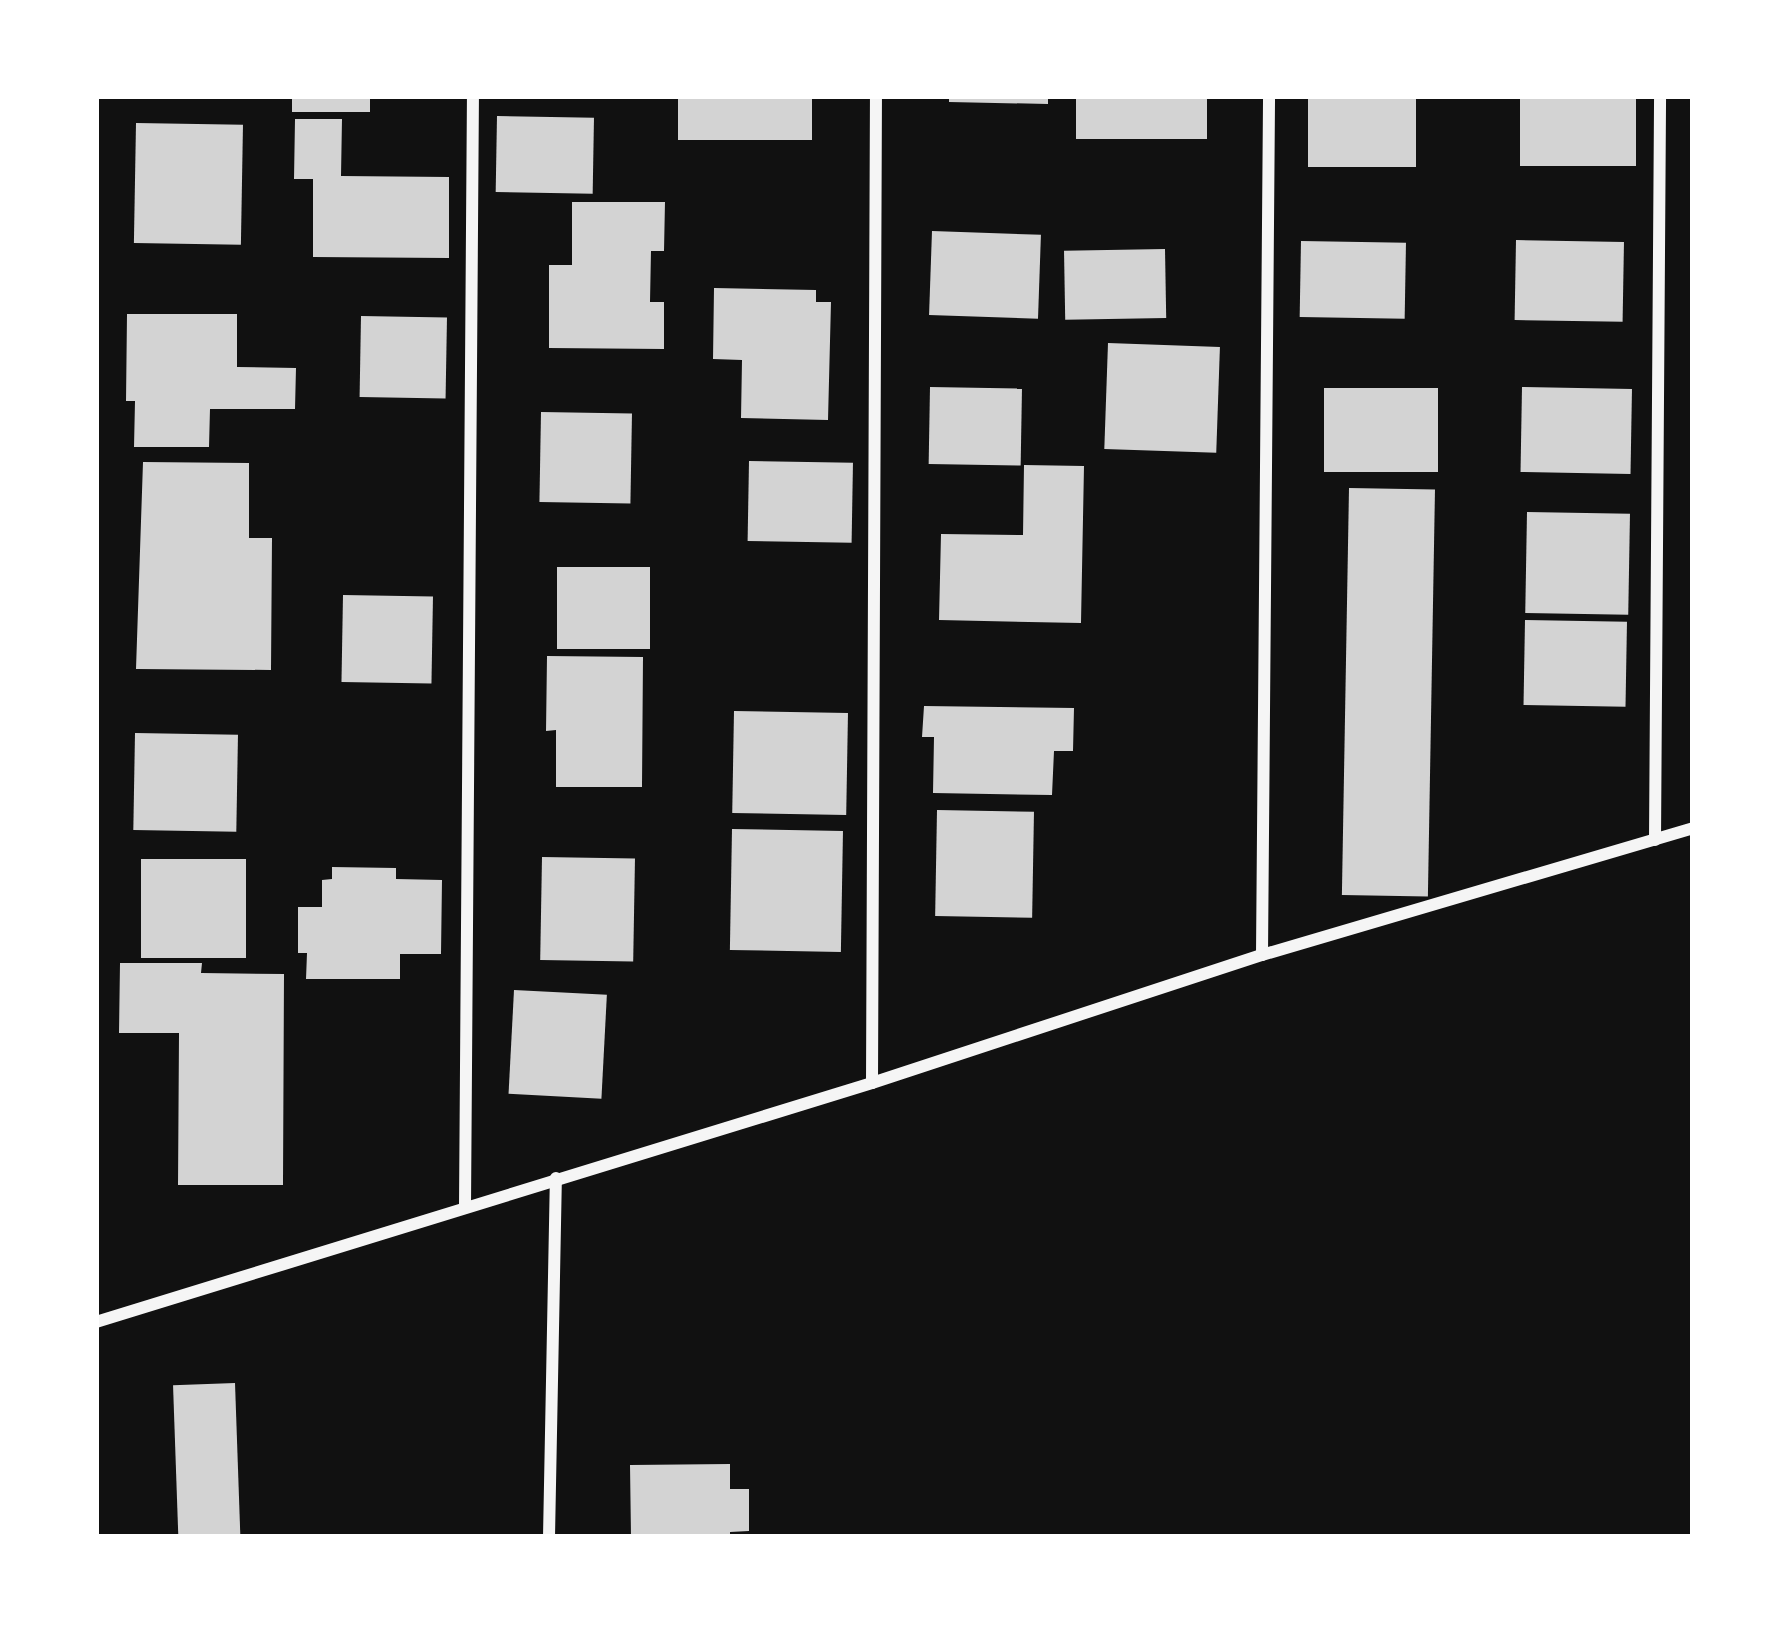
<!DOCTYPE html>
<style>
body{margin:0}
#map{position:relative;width:1789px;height:1633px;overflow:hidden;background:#111;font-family:"Nunito Sans",sans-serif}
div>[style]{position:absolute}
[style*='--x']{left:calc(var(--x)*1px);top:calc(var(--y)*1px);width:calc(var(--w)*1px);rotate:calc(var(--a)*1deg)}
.building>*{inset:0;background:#d3d3d3;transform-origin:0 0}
.minor>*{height:12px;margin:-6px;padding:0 6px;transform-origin:6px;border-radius:6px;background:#f5f5f5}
span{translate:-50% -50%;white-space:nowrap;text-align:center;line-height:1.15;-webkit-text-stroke:12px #fff;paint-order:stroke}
.frame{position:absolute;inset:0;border:99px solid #fff;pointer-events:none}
</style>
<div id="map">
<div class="building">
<i style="left:292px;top:96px;width:78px;height:16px"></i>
<i style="left:678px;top:96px;width:134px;height:44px"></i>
<i style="clip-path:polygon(949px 96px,1048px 96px,1048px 104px,949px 102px)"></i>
<i style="left:1076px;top:96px;width:131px;height:43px"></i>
<i style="left:1308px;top:96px;width:108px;height:71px"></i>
<i style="left:1520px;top:96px;width:116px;height:70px"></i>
<i style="left:497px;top:116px;width:97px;height:76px;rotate:1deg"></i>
<i style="clip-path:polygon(295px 119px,342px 119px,341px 176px,449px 177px,449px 258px,313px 257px,313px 179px,294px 179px)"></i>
<i style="left:136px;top:123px;width:107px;height:120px;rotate:1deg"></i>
<i style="clip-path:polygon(572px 202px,665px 202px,664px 251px,651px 251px,650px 302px,664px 302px,664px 349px,549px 348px,549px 265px,572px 265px)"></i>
<i style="left:932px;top:231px;width:109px;height:84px;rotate:2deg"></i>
<i style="left:1516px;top:240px;width:108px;height:80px;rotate:1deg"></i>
<i style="left:1301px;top:241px;width:105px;height:76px;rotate:1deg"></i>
<i style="left:1165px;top:249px;width:69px;height:101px;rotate:89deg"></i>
<i style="clip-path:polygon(714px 288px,816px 290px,816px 302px,831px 302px,828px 420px,741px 418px,742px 360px,713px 359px)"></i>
<i style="clip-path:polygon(127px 314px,237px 314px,237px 367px,296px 368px,295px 409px,210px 409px,209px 447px,134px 447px,135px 401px,126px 401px)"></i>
<i style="left:361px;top:316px;width:86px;height:81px;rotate:1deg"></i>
<i style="left:1108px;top:343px;width:112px;height:106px;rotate:2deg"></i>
<i style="left:930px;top:387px;width:92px;height:77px;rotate:1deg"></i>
<i style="left:1522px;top:387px;width:110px;height:85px;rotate:1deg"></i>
<i style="left:1324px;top:388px;width:114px;height:84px"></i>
<i style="left:541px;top:412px;width:91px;height:90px;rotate:1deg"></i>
<i style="left:749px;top:461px;width:104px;height:80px;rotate:1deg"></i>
<i style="clip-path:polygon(143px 462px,249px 463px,249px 538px,272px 538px,271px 670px,136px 669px)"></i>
<i style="clip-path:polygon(1024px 465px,1084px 466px,1081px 623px,939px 620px,941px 534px,1023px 535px)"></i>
<i style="left:1349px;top:488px;width:86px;height:407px;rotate:1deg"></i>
<i style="left:1527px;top:512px;width:103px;height:101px;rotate:1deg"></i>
<i style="left:557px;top:567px;width:93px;height:82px"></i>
<i style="left:343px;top:595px;width:90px;height:87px;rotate:1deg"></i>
<i style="left:1525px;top:620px;width:102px;height:85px;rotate:1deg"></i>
<i style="clip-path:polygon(547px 656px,643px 657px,642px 787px,556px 787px,556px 730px,546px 731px)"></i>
<i style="clip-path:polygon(924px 706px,1074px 708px,1073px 751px,1054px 751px,1052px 795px,933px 793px,934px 737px,922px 737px)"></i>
<i style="left:734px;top:711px;width:114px;height:102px;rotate:1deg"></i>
<i style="left:135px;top:733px;width:103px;height:97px;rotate:1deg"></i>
<i style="left:937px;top:810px;width:97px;height:106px;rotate:1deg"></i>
<i style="left:732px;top:829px;width:111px;height:121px;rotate:1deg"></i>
<i style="left:542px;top:857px;width:93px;height:103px;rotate:1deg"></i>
<i style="left:141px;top:859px;width:105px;height:99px"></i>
<i style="clip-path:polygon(332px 867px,396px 868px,396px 879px,442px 880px,441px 954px,400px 954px,400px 979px,306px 979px,307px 953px,298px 953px,298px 907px,322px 907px,322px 880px,332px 879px)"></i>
<i style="clip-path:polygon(120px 963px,202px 963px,201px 973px,284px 974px,283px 1185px,178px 1185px,179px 1033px,119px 1033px)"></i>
<i style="left:514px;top:990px;width:93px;height:104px;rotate:3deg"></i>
<i style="left:235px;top:1383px;width:154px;height:62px;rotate:88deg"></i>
<i style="clip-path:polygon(730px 1464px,730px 1489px,749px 1489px,749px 1531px,730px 1532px,730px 1537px,631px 1537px,630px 1465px)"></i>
</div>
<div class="minor">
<i style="--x:1655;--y:840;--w:744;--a:-89.61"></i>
<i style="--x:1262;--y:955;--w:859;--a:-89.53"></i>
<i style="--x:872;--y:1083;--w:987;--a:-89.77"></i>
<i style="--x:465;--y:1207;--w:1111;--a:-89.59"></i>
<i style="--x:96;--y:1322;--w:812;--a:-17.12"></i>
<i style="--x:872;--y:1083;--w:410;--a:-18.2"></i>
<i style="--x:1262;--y:955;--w:449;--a:-16.4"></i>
<i style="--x:549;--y:1537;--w:359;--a:-88.9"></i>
</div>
<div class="frame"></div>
</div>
